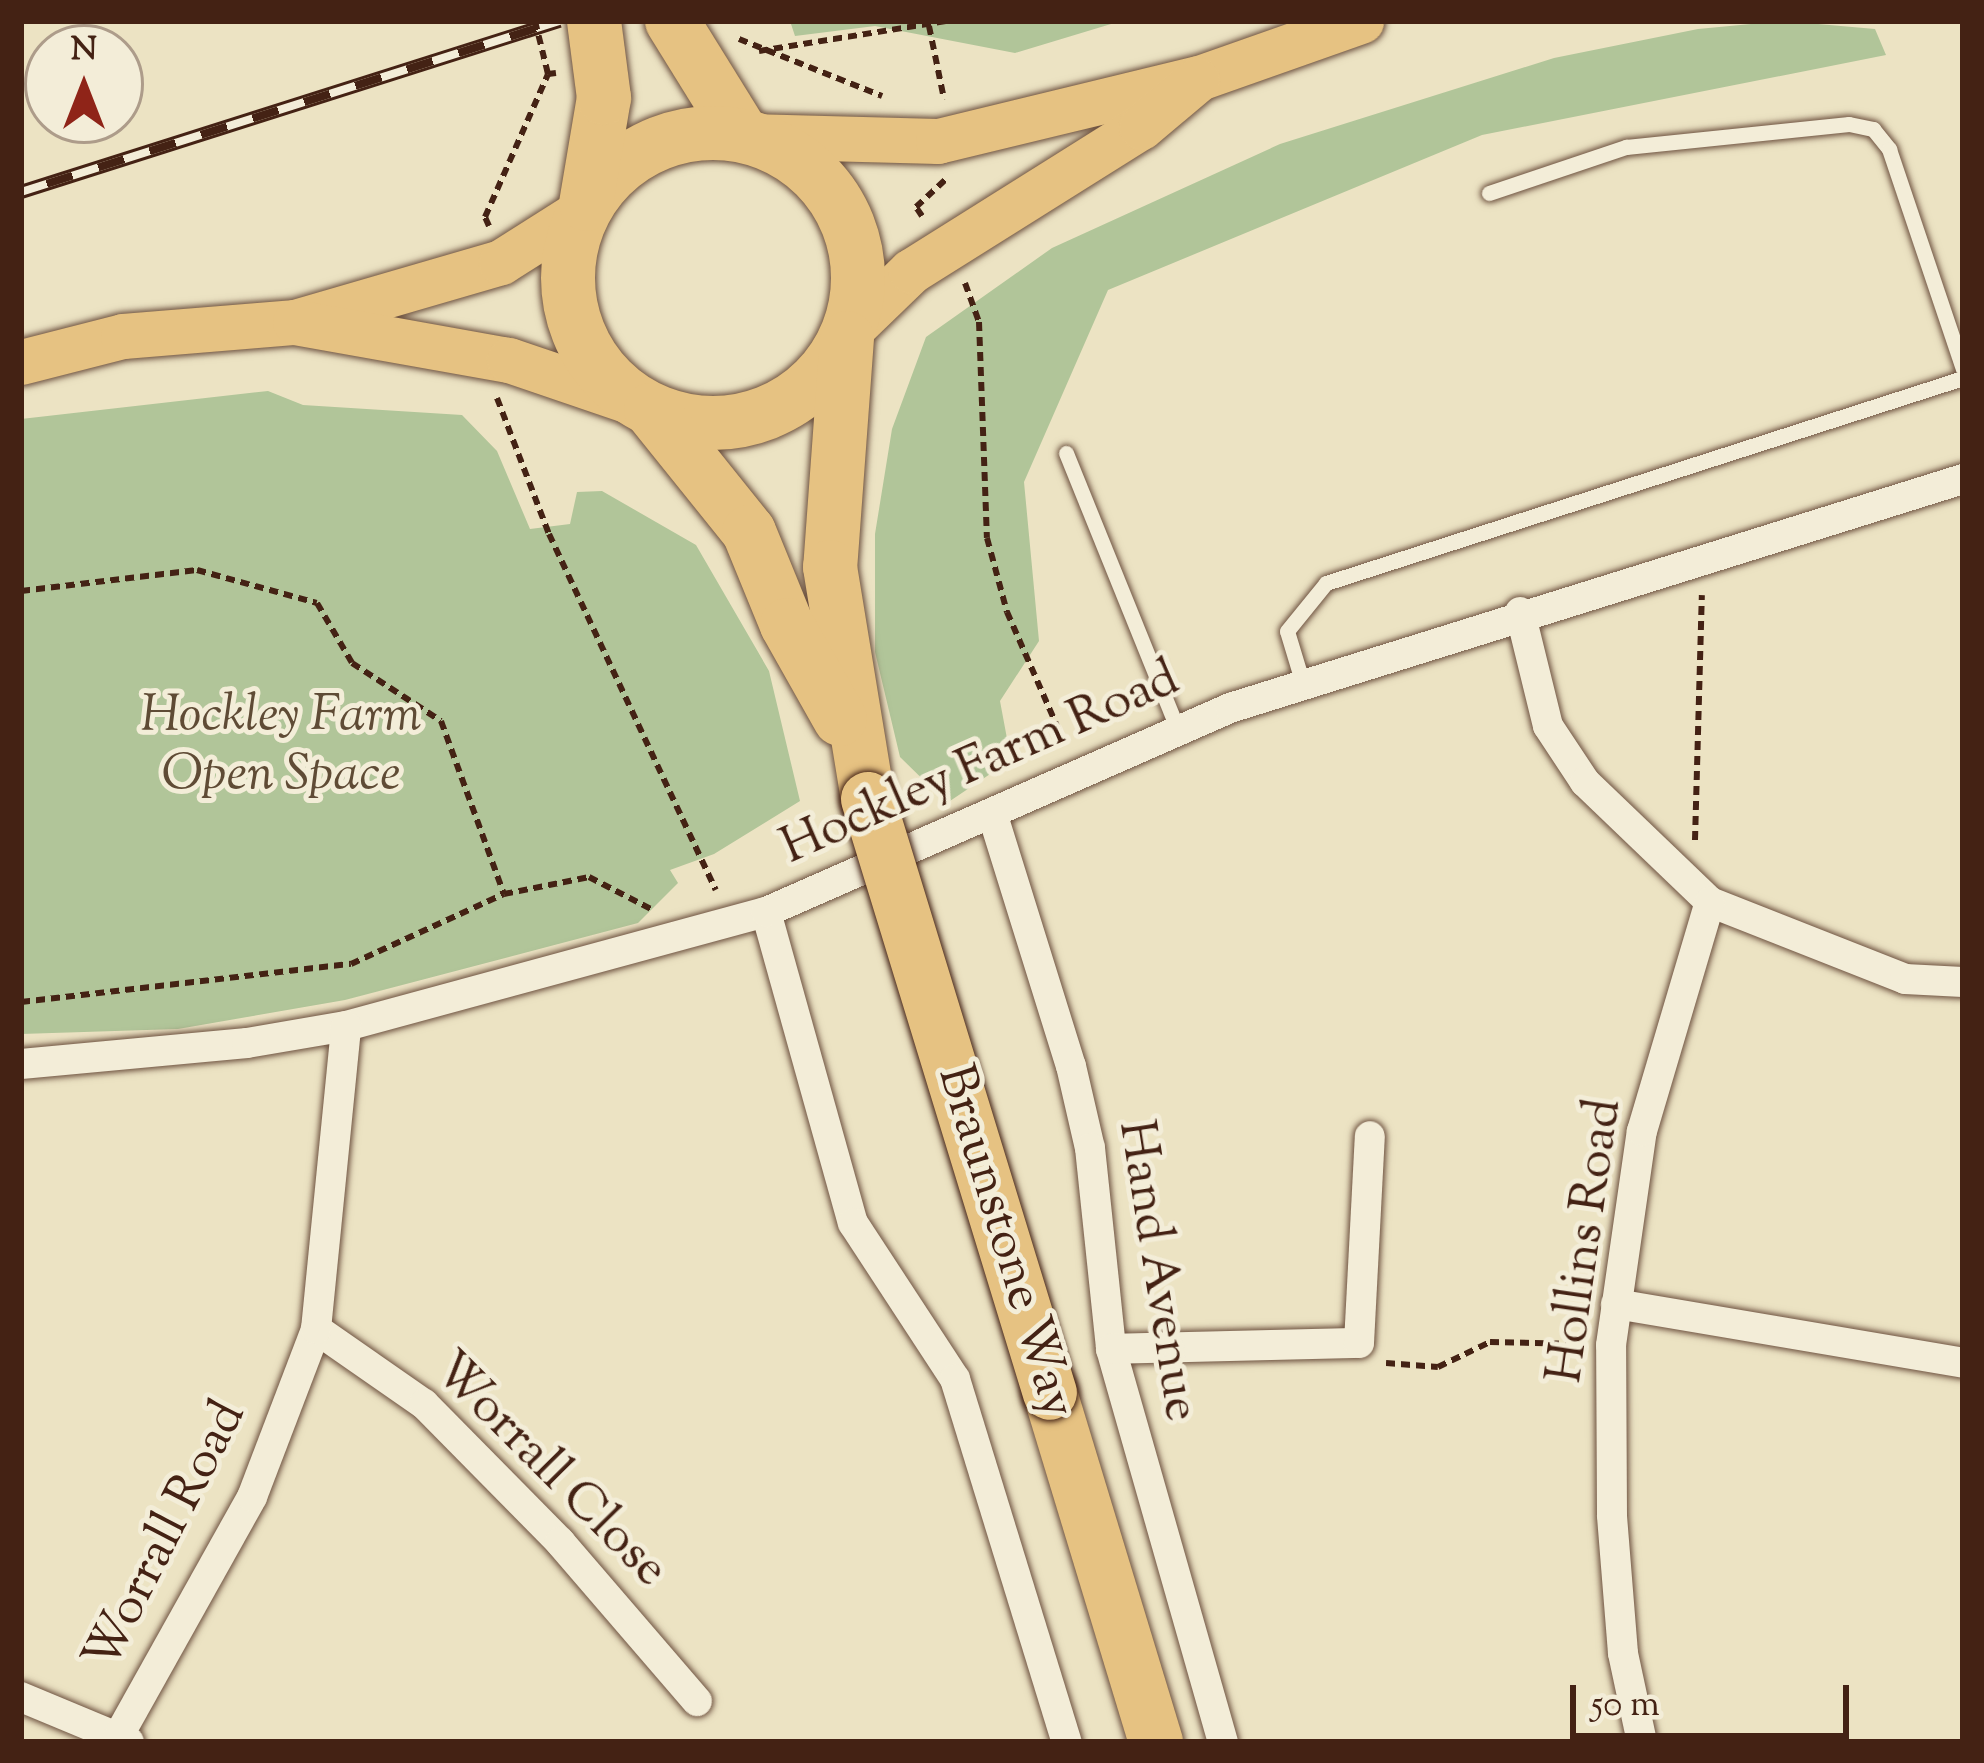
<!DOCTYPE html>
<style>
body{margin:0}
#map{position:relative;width:1984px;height:1763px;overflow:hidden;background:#ece3c3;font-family:"Sorts Mill Goudy",serif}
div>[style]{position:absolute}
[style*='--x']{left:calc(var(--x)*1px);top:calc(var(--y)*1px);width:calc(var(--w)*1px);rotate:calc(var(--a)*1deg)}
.green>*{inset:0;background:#b1c599}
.path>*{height:6px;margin-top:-3px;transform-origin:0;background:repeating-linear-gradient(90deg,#442214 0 9px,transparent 0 15px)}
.roads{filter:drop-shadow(0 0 3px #6e5240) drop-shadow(0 0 3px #6e5240)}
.lane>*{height:15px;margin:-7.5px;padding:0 7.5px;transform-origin:7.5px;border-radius:7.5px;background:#f3edd8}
.street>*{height:30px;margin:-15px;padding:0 15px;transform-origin:15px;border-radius:15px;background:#f3edd8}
.primary>*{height:45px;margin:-22.5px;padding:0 22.5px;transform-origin:22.5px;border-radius:22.5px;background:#e6c282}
.highway>*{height:54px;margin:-27px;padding:0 27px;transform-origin:27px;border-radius:27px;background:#e6c282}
.highway>.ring{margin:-27px;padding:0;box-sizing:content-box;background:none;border:54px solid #e6c282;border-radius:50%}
.rail>*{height:14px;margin-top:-7px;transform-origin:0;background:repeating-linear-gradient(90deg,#f3edd8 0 27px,#442214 0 54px);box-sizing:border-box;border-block:3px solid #442214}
.path-bridge>*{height:6px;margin-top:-3px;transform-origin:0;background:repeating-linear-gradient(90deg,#442214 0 9px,transparent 0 15px)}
.bridges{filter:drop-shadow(0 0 3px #442214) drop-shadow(0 0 3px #442214)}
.highway-bridge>*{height:54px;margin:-27px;padding:0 27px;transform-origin:27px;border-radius:27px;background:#e6c282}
span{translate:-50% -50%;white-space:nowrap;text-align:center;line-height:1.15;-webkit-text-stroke:10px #f3edd8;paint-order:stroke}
.park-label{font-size:51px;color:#5f4b35;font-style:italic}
.street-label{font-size:51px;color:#442214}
.frame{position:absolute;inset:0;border:24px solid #442214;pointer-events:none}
.north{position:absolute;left:24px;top:24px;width:120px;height:120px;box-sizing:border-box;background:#f3edd8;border:3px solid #ad9c8a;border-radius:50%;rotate:0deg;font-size:33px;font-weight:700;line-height:48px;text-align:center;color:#442214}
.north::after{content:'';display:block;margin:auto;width:42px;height:54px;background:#8f2418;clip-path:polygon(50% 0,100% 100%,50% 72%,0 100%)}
.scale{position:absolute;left:1570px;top:1685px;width:279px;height:54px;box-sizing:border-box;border:6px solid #442214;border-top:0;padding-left:15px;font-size:36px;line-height:42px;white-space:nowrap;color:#442214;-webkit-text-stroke:9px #f3edd8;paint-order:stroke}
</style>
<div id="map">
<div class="green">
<i style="clip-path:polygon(790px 21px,1121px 21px,1015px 53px,875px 26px,795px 36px)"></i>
<i style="clip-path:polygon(1784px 21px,1875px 29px,1886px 55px,1482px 135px,1108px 290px,1024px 482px,1039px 641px,1000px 701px,1011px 760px,947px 803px,900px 757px,875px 652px,875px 534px,892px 429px,926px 337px,1052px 248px,1280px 144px,1554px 58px,1698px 29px)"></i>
<i style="clip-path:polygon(268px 391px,303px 405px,462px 415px,497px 451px,530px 529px,570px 524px,577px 492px,602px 491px,696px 545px,769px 671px,800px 801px,714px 854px,670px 870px,678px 883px,638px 923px,345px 1000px,178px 1029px,21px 1034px,21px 419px)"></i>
</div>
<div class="path">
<i style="--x:929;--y:26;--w:75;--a:78.4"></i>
<i style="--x:739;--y:39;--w:154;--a:21.7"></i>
<i style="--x:759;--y:51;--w:189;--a:-9.1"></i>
<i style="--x:922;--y:216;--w:11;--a:-124"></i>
<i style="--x:916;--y:207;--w:40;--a:-43"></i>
<i style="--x:489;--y:226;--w:10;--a:-114"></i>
<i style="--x:485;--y:217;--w:156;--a:-66.2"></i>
<i style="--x:548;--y:74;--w:8;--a:-7"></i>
<i style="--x:965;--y:283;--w:41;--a:70.3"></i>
<i style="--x:979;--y:322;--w:216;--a:87.9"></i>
<i style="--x:987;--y:538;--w:77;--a:74.9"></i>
<i style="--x:1007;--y:612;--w:144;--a:66.3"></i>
<i style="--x:497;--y:398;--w:146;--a:69.1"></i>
<i style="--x:549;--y:534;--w:393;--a:64.9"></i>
<i style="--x:21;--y:591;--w:177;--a:-6.8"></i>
<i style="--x:197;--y:570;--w:124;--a:15.4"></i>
<i style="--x:317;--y:603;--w:69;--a:59.7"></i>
<i style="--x:352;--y:663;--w:106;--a:33.1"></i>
<i style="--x:441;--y:721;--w:184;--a:70"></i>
<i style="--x:504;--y:894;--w:87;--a:-11.3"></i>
<i style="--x:589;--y:877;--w:70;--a:27.3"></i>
<i style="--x:1695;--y:840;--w:245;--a:-88.4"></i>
<i style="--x:21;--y:1002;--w:332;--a:-6.6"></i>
<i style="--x:351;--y:964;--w:168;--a:-24.6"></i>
<i style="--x:1386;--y:1363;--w:52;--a:4.4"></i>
<i style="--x:1438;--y:1367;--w:58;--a:-25.7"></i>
<i style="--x:1490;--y:1342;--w:87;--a:1.3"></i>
</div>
<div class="roads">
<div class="lane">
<i style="--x:1489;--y:193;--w:145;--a:-18.6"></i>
<i style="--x:1626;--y:147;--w:224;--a:-5.9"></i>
<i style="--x:1849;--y:124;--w:25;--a:12"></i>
<i style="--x:1873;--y:129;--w:26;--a:51"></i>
<i style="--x:1889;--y:149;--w:232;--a:71.4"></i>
<i style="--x:1066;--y:453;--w:299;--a:68"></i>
<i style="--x:1303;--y:684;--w:55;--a:-106.8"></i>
<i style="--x:1287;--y:631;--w:62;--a:-50.9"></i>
<i style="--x:1326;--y:583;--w:669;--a:-17.84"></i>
</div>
<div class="street">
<i style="--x:1520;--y:612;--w:117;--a:76.2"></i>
<i style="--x:1548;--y:726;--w:67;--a:56.5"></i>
<i style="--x:1585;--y:782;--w:173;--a:43.8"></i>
<i style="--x:1710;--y:902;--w:210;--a:21.5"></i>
<i style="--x:1905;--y:979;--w:58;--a:3"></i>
<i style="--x:993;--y:816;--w:262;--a:72.7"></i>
<i style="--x:1071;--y:1066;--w:84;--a:77"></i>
<i style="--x:1090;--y:1148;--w:202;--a:84"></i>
<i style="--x:1111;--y:1349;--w:409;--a:74.1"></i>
<i style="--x:766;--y:912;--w:323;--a:74.4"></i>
<i style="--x:853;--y:1223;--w:186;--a:56.8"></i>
<i style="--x:955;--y:1379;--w:380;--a:72.9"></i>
<i style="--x:21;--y:1064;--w:227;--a:-5.3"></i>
<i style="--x:247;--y:1043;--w:100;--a:-9.7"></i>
<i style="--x:346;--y:1026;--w:435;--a:-15.2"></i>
<i style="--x:766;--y:912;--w:507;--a:-23.73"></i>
<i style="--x:1230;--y:708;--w:768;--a:-17.35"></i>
<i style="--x:1616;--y:1304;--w:352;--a:9.6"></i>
<i style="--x:316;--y:1329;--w:131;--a:34.8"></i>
<i style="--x:424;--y:1404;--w:194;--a:45.4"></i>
<i style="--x:560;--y:1542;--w:210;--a:49.3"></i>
<i style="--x:1111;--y:1349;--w:248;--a:-1.4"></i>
<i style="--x:1359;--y:1343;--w:207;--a:-87"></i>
<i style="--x:21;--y:1697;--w:117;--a:22.6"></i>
<i style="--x:119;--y:1735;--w:273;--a:-60.8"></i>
<i style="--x:252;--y:1497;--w:180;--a:-69.1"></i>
<i style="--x:316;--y:1329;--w:304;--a:-84.3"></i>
<i style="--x:1642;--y:1742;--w:91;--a:-102.1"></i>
<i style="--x:1623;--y:1653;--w:138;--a:-94.6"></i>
<i style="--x:1612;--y:1515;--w:170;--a:-90.3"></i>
<i style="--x:1611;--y:1345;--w:216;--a:-81.8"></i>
<i style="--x:1642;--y:1131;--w:239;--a:-73.5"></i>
</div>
<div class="primary">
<i style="--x:748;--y:136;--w:190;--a:1.5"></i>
<i style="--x:938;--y:141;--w:268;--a:-13.6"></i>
<i style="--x:1199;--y:78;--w:172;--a:-19.4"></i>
<i style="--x:298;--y:321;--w:211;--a:-16.2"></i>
<i style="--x:501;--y:262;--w:97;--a:-32.4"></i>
<i style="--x:849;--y:331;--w:86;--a:-44.1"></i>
<i style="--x:911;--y:271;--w:271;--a:-32.1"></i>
<i style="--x:1141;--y:127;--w:73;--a:-40"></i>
<i style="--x:21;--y:362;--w:105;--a:-14.3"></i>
<i style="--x:123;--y:336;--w:173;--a:-4.7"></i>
<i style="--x:295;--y:322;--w:217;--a:10.1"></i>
<i style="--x:509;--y:360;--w:143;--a:18.8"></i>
</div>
<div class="highway">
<i style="--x:672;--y:21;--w:133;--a:58.2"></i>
<i class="ring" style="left:568px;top:133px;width:236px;height:236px"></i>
<i style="--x:586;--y:204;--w:108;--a:-80.4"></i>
<i style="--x:604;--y:98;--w:78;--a:-97.4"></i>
<i style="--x:847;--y:338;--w:230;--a:94.2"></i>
<i style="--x:830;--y:567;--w:235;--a:80.7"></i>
<i style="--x:651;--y:410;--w:156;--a:51.2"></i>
<i style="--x:749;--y:532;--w:100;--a:67.8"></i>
<i style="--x:787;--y:625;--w:108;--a:60.6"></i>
<i style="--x:1050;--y:1393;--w:365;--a:73.1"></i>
</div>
</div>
<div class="rail">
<i style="--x:21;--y:192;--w:565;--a:-17.63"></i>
</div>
<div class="path-bridge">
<i style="--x:535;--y:21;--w:55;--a:76.2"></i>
</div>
<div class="bridges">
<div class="highway-bridge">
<i style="--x:868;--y:799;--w:621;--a:72.97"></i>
</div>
</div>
<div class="park-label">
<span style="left:281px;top:747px">Hockley Farm<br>Open Space</span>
</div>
<div class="street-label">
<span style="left:981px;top:765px;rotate:-24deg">Hockley Farm Road</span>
<span style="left:1587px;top:1241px;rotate:-82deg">Hollins Road</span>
<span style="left:1004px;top:1242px;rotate:73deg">Braunstone Way</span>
<span style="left:1156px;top:1271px;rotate:81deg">Hand Avenue</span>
<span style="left:549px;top:1471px;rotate:45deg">Worrall Close</span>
<span style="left:167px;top:1537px;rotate:-63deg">Worrall Road</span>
</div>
<div class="frame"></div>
<div class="north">N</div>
<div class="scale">50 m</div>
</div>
